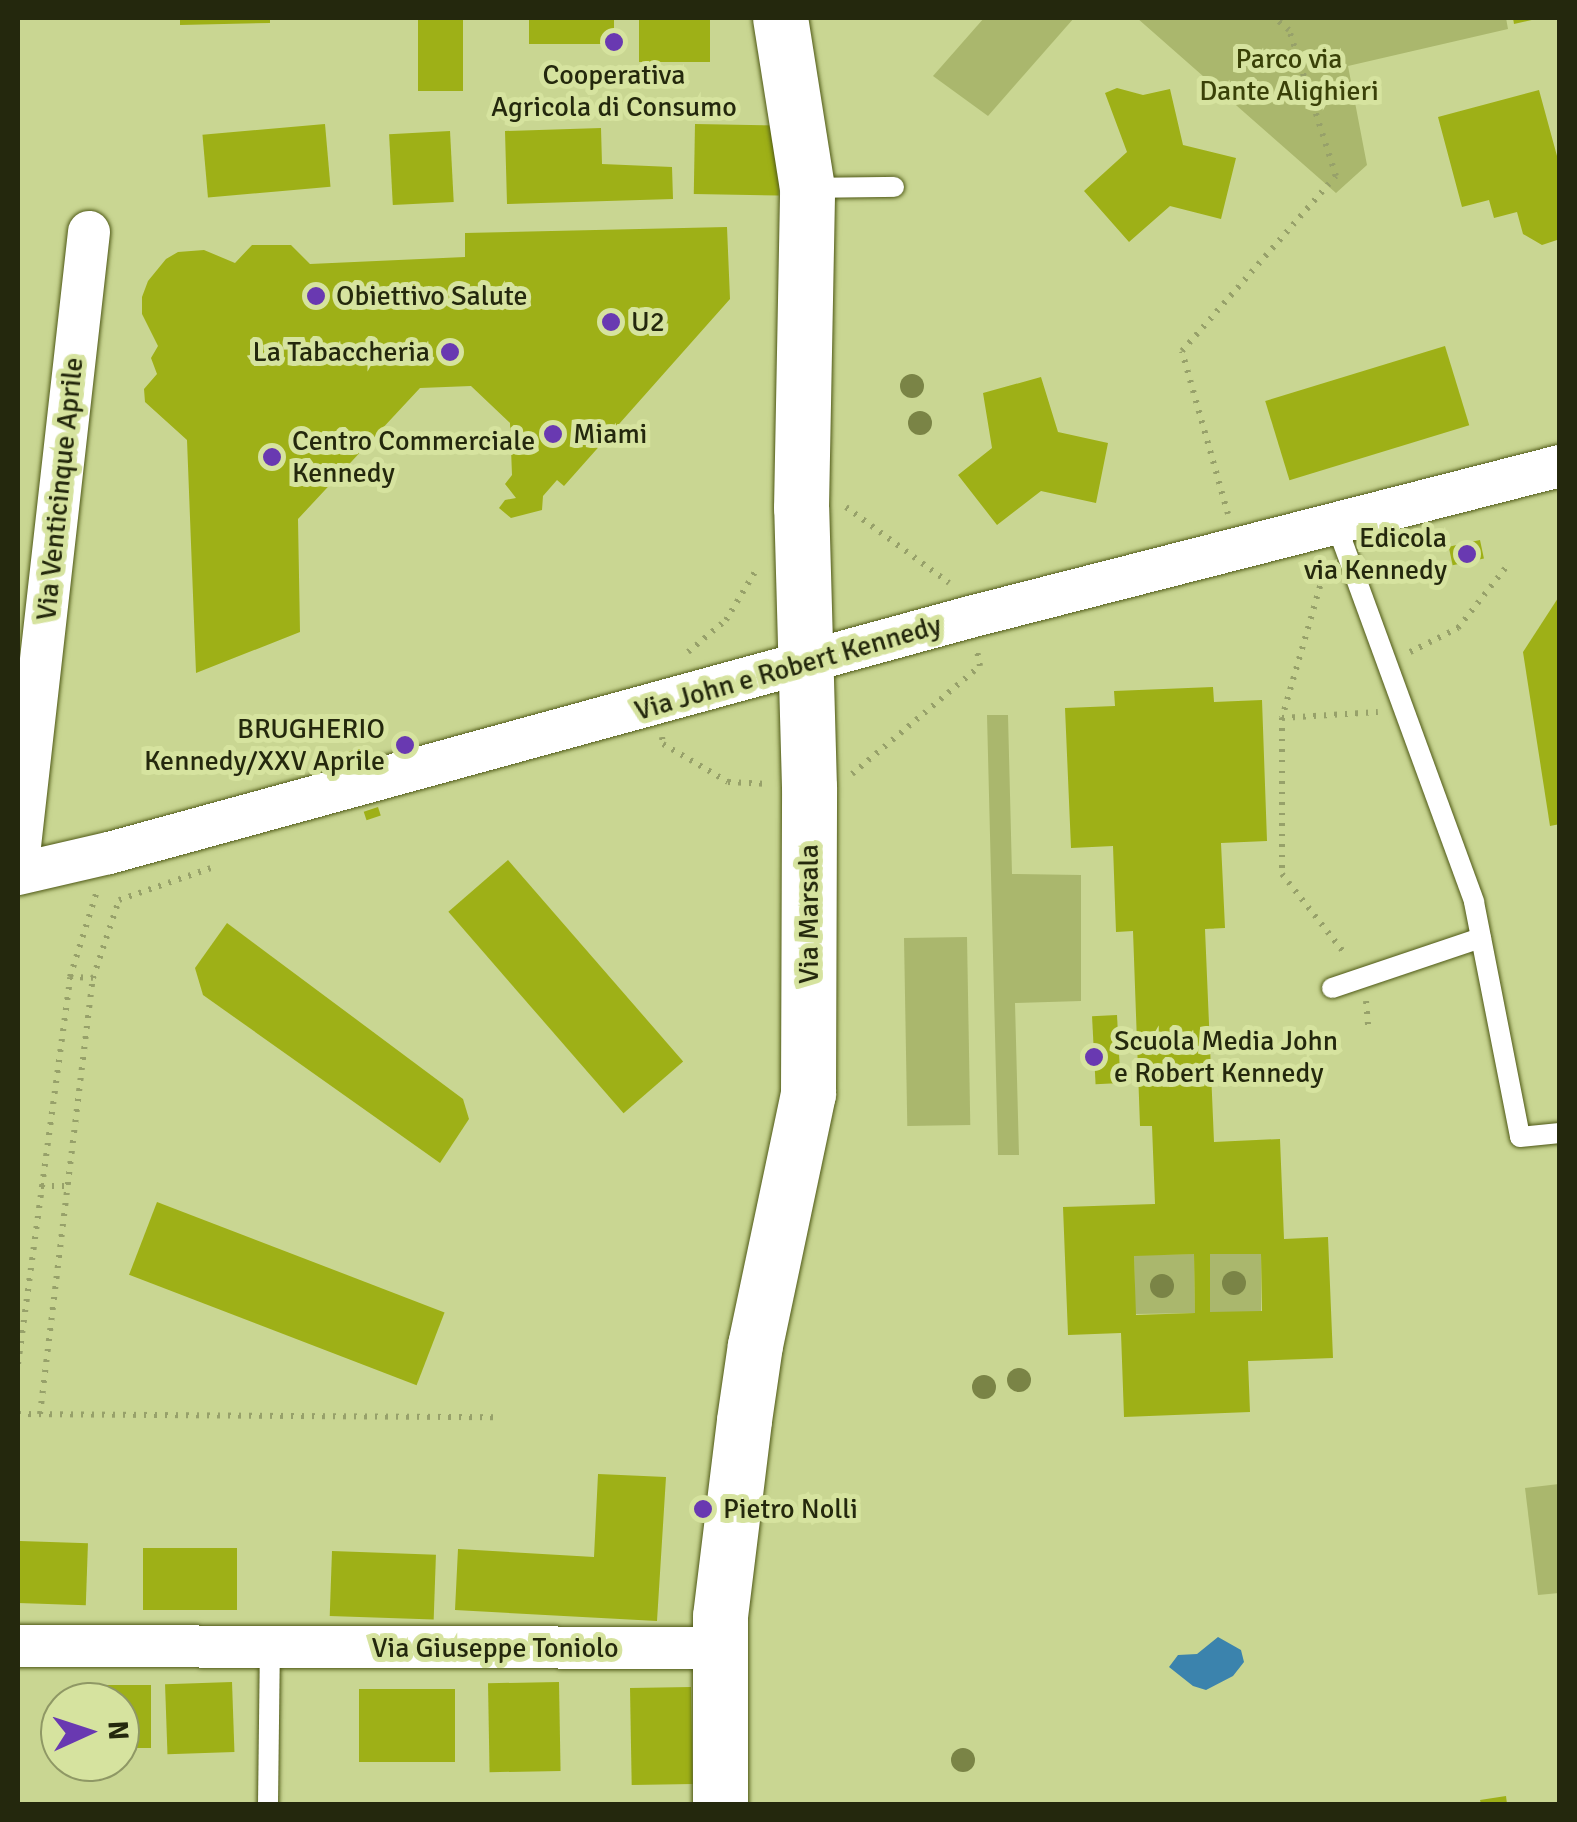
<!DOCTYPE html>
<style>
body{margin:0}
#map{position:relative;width:1577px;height:1822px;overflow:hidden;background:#c9d692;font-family:Signika,sans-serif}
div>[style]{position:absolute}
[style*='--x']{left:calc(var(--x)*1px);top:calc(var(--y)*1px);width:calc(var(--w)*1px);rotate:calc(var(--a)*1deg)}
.green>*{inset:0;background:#aab76d;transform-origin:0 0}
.water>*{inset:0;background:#3b83ad}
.building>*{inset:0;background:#9eb017;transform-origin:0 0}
.path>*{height:6px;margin-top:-3px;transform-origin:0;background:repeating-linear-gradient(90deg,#97a16a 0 2.5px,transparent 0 10.5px)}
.roads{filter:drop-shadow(0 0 2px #4f5916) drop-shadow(0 0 2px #4f5916)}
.service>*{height:20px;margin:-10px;padding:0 10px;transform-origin:10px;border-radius:10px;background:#fff}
.minor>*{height:42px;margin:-21px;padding:0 21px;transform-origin:21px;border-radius:21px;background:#fff}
.secondary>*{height:55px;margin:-27.5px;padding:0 27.5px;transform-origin:27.5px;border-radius:27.5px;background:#fff}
.trees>*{width:24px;height:24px;margin:-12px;border-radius:50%;background:#7a8446}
.dots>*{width:28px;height:28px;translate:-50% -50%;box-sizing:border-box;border:5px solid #d6e39f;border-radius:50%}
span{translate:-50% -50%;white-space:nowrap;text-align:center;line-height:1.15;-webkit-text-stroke:10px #d6e39f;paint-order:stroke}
.park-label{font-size:28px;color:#3a4108}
.poi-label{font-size:28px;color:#24280d}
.left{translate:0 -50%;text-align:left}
.right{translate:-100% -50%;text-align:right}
.street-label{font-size:28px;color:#24280d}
.frame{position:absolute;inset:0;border:20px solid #24280d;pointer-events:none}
.north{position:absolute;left:40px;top:1682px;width:100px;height:100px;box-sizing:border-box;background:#d6e39f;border:2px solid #8f9865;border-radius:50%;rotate:87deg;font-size:28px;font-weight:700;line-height:40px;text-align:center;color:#24280d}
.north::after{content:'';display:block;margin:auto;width:35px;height:45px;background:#6939b1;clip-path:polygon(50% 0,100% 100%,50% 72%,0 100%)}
</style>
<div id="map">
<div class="green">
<i style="clip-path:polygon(984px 18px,1074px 18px,988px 116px,933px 76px)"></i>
<i style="clip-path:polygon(1137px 18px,1506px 18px,1508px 29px,1348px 66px,1367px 165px,1336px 193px)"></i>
<i style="clip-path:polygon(987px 715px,1008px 715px,1012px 874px,1081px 875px,1081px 1001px,1015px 1003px,1019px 1155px,998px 1155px)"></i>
<i style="left:967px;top:937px;width:188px;height:63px;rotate:89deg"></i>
<i style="left:1194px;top:1254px;width:59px;height:60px;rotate:89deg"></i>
<i style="left:1210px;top:1254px;width:51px;height:58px"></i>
<i style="clip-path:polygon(1559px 1484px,1559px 1593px,1538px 1595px,1525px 1488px)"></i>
</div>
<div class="water">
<i style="clip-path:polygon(1218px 1637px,1241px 1650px,1244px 1662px,1233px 1676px,1206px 1690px,1193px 1686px,1169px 1667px,1178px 1655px,1197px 1654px)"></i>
</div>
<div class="building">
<i style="clip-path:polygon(180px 18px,270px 18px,270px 23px,180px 25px)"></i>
<i style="left:418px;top:18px;width:45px;height:73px"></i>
<i style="left:529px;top:18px;width:85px;height:26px"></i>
<i style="left:639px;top:18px;width:71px;height:44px"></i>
<i style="clip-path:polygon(1513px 18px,1536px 18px,1536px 19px,1514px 24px)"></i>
<i style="clip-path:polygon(1117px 88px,1143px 95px,1170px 89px,1183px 145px,1236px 158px,1221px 219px,1170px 206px,1129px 242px,1084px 191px,1127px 152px,1105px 93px)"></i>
<i style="clip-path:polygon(1539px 90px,1560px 167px,1560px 239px,1542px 245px,1523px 234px,1517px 212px,1494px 218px,1489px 200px,1462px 207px,1438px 117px)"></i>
<i style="left:325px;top:124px;width:63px;height:123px;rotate:85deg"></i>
<i style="left:695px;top:124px;width:85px;height:70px;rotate:1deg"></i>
<i style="clip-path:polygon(601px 128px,602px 164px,672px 167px,673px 199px,507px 204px,505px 131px)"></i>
<i style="left:450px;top:131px;width:71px;height:61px;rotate:87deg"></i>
<i style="clip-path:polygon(727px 227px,730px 299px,564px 486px,557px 480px,543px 496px,542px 510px,511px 518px,499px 508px,505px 500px,516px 498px,505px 484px,512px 475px,510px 423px,471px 386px,420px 388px,298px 519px,300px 632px,196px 673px,187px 440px,145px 402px,144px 389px,157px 374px,151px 358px,158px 346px,142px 314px,142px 297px,148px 281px,166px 259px,178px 252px,204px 250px,235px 263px,252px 245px,291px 245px,310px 264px,465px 257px,465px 233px)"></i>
<i style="left:1445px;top:346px;width:83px;height:188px;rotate:73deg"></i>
<i style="clip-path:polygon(1041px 377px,1058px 432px,1108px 443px,1096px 503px,1041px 491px,997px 525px,958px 475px,992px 448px,983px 393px)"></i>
<i style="left:1480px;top:540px;width:19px;height:32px;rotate:78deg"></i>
<i style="clip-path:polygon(1560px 595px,1560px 824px,1550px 826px,1523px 652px)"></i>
<i style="clip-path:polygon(evenodd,1213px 687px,1214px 702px,1262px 700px,1267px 841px,1221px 843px,1225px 928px,1205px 929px,1214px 1142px,1280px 1139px,1284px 1239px,1328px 1237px,1333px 1358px,1248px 1361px,1250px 1412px,1124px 1417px,1121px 1333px,1068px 1335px,1063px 1207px,1155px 1204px,1152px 1126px,1140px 1126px,1133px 931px,1116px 932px,1113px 846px,1071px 848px,1065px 708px,1115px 706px,1114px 691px,1213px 687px,1194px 1254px,1195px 1313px,1136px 1315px,1134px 1256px,1194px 1254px,1213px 687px,1210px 1254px,1261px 1254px,1262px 1311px,1210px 1312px,1210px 1254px)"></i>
<i style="clip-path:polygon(362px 747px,365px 756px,350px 760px,348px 752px)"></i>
<i style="left:378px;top:807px;width:9px;height:15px;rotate:72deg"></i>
<i style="left:508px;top:860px;width:267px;height:79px;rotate:49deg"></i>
<i style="clip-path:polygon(227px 923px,463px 1099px,469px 1119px,440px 1163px,203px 995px,195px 968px)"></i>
<i style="left:1117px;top:1015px;width:68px;height:25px;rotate:87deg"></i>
<i style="left:157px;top:1202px;width:308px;height:78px;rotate:21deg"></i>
<i style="clip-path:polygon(598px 1474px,666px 1477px,657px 1621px,455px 1610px,458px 1549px,594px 1557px)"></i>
<i style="left:20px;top:1541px;width:68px;height:62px;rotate:2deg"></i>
<i style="left:143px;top:1548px;width:94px;height:62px"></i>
<i style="left:332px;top:1551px;width:104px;height:65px;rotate:2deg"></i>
<i style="left:232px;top:1682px;width:70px;height:67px;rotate:88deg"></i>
<i style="left:559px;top:1682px;width:89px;height:71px;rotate:89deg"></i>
<i style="clip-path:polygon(73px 1685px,151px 1685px,151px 1748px,120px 1748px,120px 1702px,73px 1702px)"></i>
<i style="left:691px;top:1687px;width:97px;height:61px;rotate:89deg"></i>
<i style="left:359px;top:1689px;width:96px;height:73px"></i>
<i style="clip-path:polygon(1506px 1796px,1507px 1804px,1481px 1804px,1480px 1800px)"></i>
</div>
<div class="path">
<i style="--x:846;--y:507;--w:128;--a:36.4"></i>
<i style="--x:1228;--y:514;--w:169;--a:-105.8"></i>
<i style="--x:1182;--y:351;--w:233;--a:-48.7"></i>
<i style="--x:1336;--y:176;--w:153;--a:-107.8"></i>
<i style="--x:1289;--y:30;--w:18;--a:-139"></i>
<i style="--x:1323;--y:576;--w:148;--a:106.1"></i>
<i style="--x:1282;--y:718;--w:156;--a:90"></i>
<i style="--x:1282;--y:874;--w:103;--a:51.7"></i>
<i style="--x:688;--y:652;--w:50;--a:-40.1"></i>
<i style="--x:726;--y:620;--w:62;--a:-58.9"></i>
<i style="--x:1410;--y:652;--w:54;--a:-26.6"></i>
<i style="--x:1458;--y:628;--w:79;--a:-51.7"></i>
<i style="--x:1282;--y:718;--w:96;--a:-3.6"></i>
<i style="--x:662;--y:737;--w:7;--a:82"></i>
<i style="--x:663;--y:744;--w:75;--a:30.3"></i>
<i style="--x:728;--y:782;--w:40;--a:2.9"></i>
<i style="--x:852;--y:774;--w:167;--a:-40.2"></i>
<i style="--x:980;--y:666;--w:15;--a:-101"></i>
<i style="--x:70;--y:977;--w:23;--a:2"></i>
<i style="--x:1366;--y:1001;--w:24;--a:85"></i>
<i style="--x:41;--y:1186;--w:24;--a:0"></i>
<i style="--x:18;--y:1364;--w:390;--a:-82.3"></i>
<i style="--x:70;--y:977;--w:90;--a:-72.6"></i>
<i style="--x:18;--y:1414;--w:475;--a:0.4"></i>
<i style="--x:40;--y:1414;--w:439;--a:-83.1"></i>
<i style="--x:93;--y:978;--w:82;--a:-71.6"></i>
<i style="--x:119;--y:900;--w:97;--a:-19.2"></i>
</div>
<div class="roads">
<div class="service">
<i style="--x:811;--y:188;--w:83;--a:-0.7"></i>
<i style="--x:1336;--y:524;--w:402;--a:69.9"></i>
<i style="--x:1474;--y:902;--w:239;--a:78.9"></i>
<i style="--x:1520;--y:1137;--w:40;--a:-5.7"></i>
<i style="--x:1332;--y:988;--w:157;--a:-18.6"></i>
<i style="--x:268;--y:1804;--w:157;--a:-89.3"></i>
</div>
<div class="minor">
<i style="--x:18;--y:864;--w:636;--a:-83.59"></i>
<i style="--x:18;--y:874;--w:93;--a:-13"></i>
<i style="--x:109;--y:853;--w:893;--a:-15.33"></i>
<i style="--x:970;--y:617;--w:609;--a:-14.36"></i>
<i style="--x:18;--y:1646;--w:702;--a:0.16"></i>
</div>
<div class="secondary">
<i style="--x:720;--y:1804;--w:188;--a:-90"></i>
<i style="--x:720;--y:1616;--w:197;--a:-83"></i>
<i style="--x:744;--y:1420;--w:76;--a:-81.7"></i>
<i style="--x:755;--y:1345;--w:257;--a:-78.1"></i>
<i style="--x:808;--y:1094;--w:307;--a:-89.8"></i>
<i style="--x:809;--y:787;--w:279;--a:-91.6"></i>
<i style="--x:801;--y:508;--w:320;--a:-88.9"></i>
<i style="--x:807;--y:188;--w:172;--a:-99"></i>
</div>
</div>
<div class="trees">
<i style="left:912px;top:386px"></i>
<i style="left:920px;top:423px"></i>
<i style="left:1234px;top:1283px"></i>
<i style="left:1162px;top:1286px"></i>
<i style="left:1019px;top:1380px"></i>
<i style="left:984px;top:1387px"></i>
<i style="left:963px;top:1760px"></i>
</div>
<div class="dots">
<i style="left:614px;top:42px;background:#6939b1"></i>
<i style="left:316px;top:296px;background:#6939b1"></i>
<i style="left:611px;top:322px;background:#6939b1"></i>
<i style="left:450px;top:352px;background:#6939b1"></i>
<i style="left:553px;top:434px;background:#6939b1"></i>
<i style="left:272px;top:457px;background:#6939b1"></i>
<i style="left:1467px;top:554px;background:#6939b1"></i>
<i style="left:405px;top:745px;background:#6939b1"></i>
<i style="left:1094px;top:1057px;background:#6939b1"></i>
<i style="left:703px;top:1509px;background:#6939b1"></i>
</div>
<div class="park-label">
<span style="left:1289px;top:75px">Parco via<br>Dante Alighieri</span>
</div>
<div class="poi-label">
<span style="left:614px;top:91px">Cooperativa<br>Agricola di Consumo</span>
<span class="left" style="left:336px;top:296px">Obiettivo Salute</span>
<span class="left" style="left:631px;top:322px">U2</span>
<span class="right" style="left:430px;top:352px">La Tabaccheria</span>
<span class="left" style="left:573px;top:434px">Miami</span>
<span class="left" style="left:292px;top:457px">Centro Commerciale<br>Kennedy</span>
<span class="right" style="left:1447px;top:554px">Edicola<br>via Kennedy</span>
<span class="right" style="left:385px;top:745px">BRUGHERIO<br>Kennedy/XXV Aprile</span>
<span class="left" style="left:1114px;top:1057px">Scuola Media John<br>e Robert Kennedy</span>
<span class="left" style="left:723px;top:1509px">Pietro Nolli</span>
</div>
<div class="street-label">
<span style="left:60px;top:489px;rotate:-84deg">Via Venticinque Aprile</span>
<span style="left:788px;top:668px;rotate:-16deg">Via John e Robert Kennedy</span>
<span style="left:809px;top:914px;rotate:-90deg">Via Marsala</span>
<span style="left:495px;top:1648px">Via Giuseppe Toniolo</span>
</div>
<div class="frame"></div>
<div class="north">N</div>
</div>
